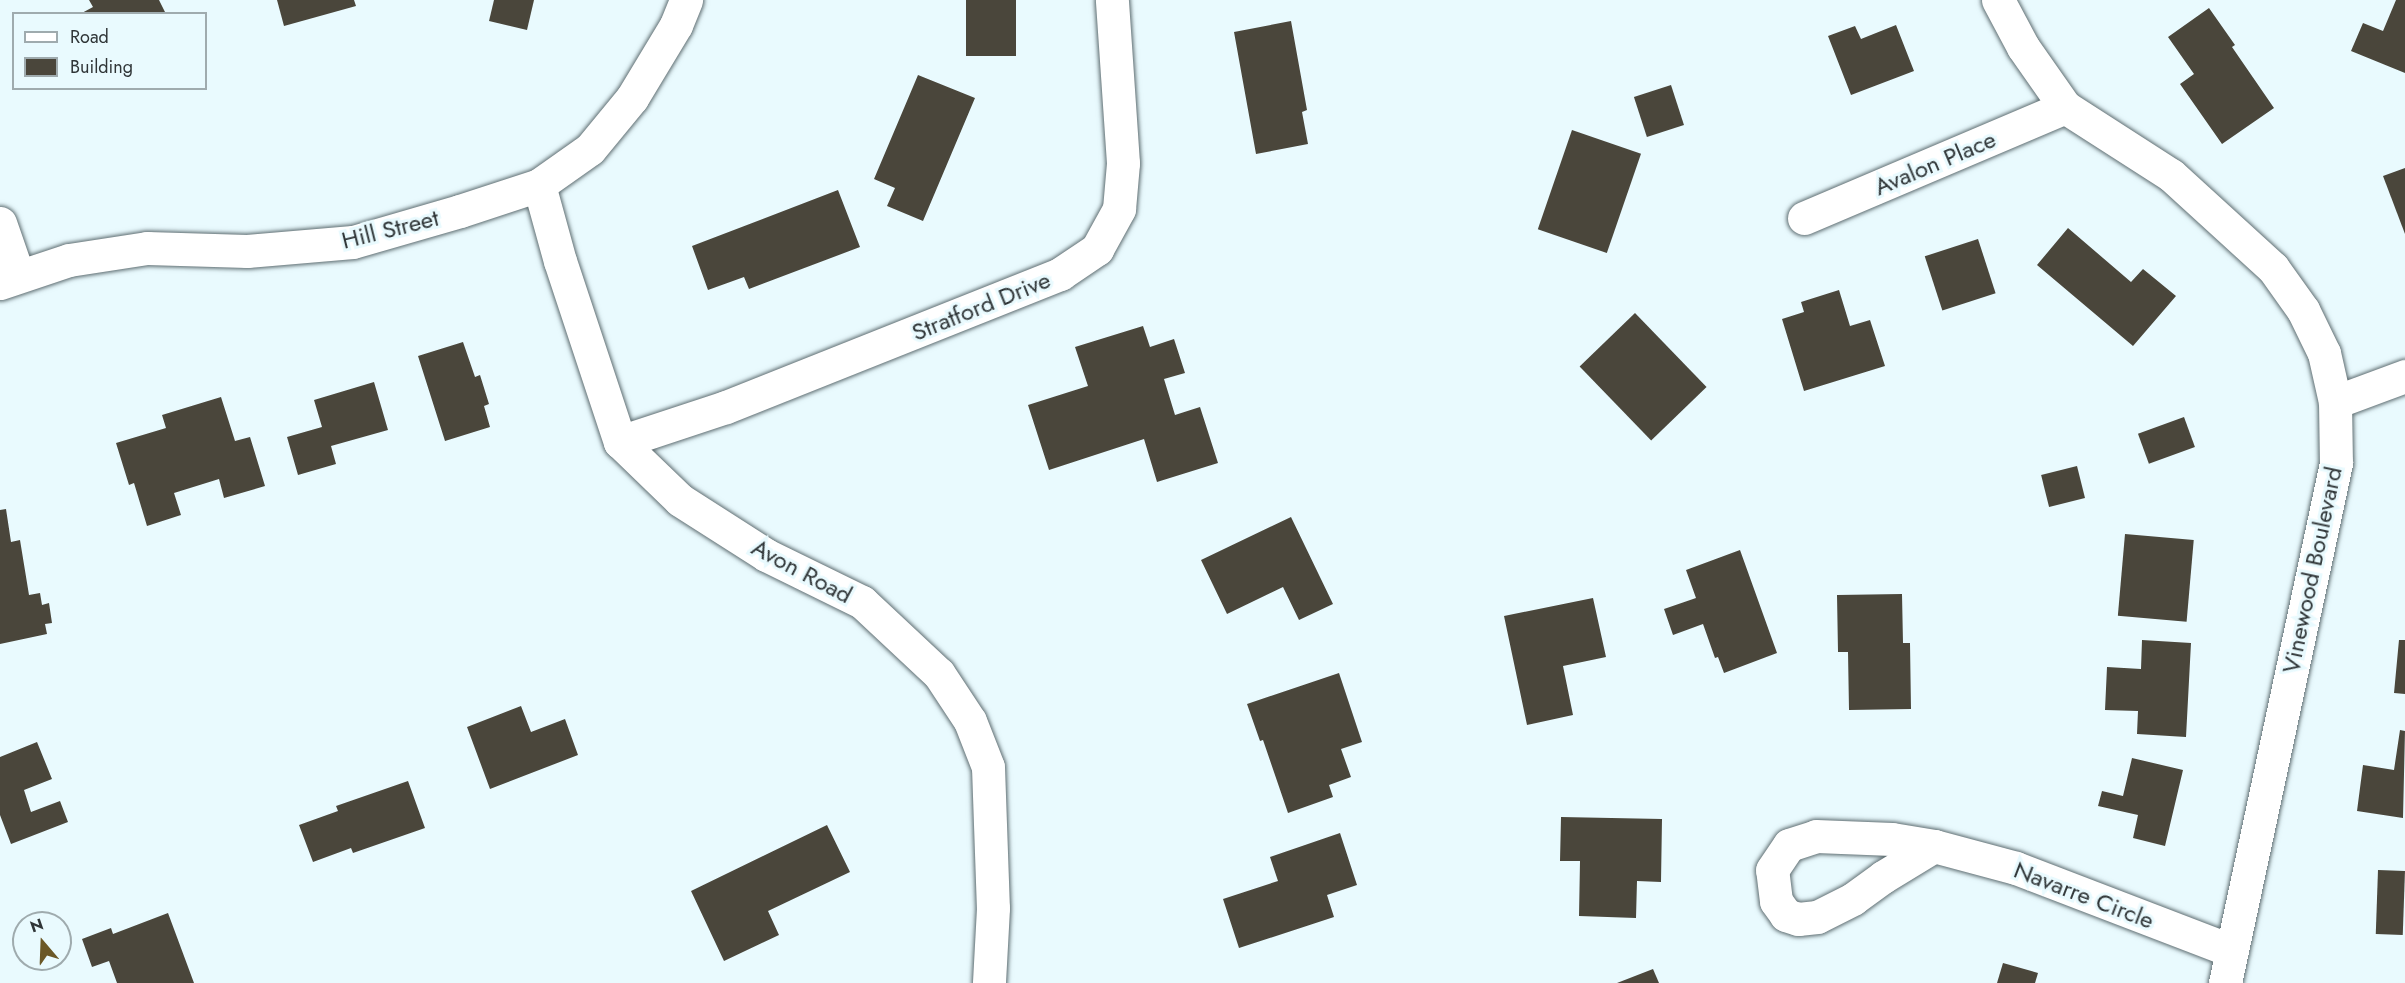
<!DOCTYPE html>
<style>
body{margin:0}
#map{position:relative;width:2405px;height:983px;overflow:hidden;background:#e9fafe;font-family:Jost,sans-serif}
div>[style]{position:absolute}
[style*='--x']{left:calc(var(--x)*1px);top:calc(var(--y)*1px);width:calc(var(--w)*1px);rotate:calc(var(--a)*1deg)}
.building>*{inset:0;background:#4a463b;transform-origin:0 0}
.roads{filter:drop-shadow(0 0 2px #5f6e72) drop-shadow(0 0 2px #5f6e72)}
.minor>*{height:33px;margin:-16.5px;padding:0 16.5px;transform-origin:16.5px;border-radius:16.5px;background:#fff}
.tertiary>*{height:33px;margin:-16.5px;padding:0 16.5px;transform-origin:16.5px;border-radius:16.5px;background:#fff}
span{translate:-50% -50%;white-space:nowrap;text-align:center;line-height:1.15;-webkit-text-stroke:6px #e9fafe;paint-order:stroke}
.street-label{font-size:24px;color:#2f3537}
.legend{position:absolute;left:12px;top:12px;width:195px;height:78px;box-sizing:border-box;background:#e9fafe;border:2px solid #9fabae;margin:0;padding:8px 10px;list-style:none;font-size:18px;color:#2f3537}
.legend li{display:flex;align-items:center;gap:12px;height:30px}
.legend b{width:30px;border:2px solid #9fabae}
.north{position:absolute;left:12px;top:911px;width:60px;height:60px;box-sizing:border-box;background:#e9fafe;border:2px solid #9fabae;border-radius:50%;rotate:341deg;font-size:16px;font-weight:700;line-height:24px;text-align:center;color:#2f3537}
.north::after{content:'';display:block;margin:auto;width:21px;height:27px;background:#6b5827;clip-path:polygon(50% 0,100% 100%,50% 72%,0 100%)}
</style>
<div id="map">
<div class="building">
<i style="clip-path:polygon(89px 0,159px 0,166px 14px,80px 14px,93px 7px)"></i>
<i style="clip-path:polygon(277px 0,354px 0,356px 6px,284px 26px)"></i>
<i style="clip-path:polygon(494px 0,534px 0,527px 30px,489px 21px)"></i>
<i style="left:966px;top:0;width:50px;height:56px"></i>
<i style="clip-path:polygon(2396px 0,2405px 0,2405px 73px,2351px 51px,2363px 23px,2383px 31px)"></i>
<i style="clip-path:polygon(2209px 8px,2235px 45px,2232px 47px,2274px 108px,2222px 144px,2180px 84px,2194px 74px,2168px 37px)"></i>
<i style="clip-path:polygon(1291px 21px,1307px 110px,1302px 112px,1308px 144px,1256px 154px,1234px 32px)"></i>
<i style="clip-path:polygon(1896px 25px,1914px 71px,1851px 95px,1828px 36px,1855px 26px,1861px 39px)"></i>
<i style="clip-path:polygon(918px 75px,975px 98px,923px 221px,887px 206px,895px 188px,874px 179px)"></i>
<i style="left:1671px;top:85px;width:42px;height:39px;rotate:72deg"></i>
<i style="left:1572px;top:130px;width:73px;height:105px;rotate:19deg"></i>
<i style="clip-path:polygon(2405px 168px,2405px 234px,2383px 176px)"></i>
<i style="clip-path:polygon(838px 190px,860px 247px,749px 289px,744px 277px,708px 290px,692px 246px)"></i>
<i style="clip-path:polygon(2068px 228px,2131px 282px,2143px 269px,2176px 296px,2133px 346px,2037px 265px)"></i>
<i style="left:1978px;top:239px;width:57px;height:56px;rotate:72deg"></i>
<i style="clip-path:polygon(1839px 290px,1850px 326px,1870px 320px,1885px 366px,1804px 391px,1782px 319px,1804px 312px,1801px 302px)"></i>
<i style="left:1635px;top:313px;width:103px;height:77px;rotate:46deg"></i>
<i style="clip-path:polygon(1143px 326px,1150px 347px,1174px 339px,1185px 373px,1164px 379px,1175px 415px,1200px 407px,1218px 463px,1157px 482px,1144px 439px,1049px 470px,1028px 405px,1088px 386px,1075px 347px)"></i>
<i style="clip-path:polygon(463px 342px,475px 377px,480px 375px,489px 404px,484px 406px,490px 427px,445px 441px,418px 356px)"></i>
<i style="clip-path:polygon(374px 382px,388px 430px,331px 446px,336px 464px,298px 475px,287px 437px,322px 427px,314px 400px)"></i>
<i style="clip-path:polygon(221px 397px,235px 441px,250px 437px,265px 486px,224px 498px,219px 479px,174px 493px,181px 515px,147px 526px,134px 483px,129px 485px,116px 443px,166px 428px,162px 415px)"></i>
<i style="left:2184px;top:417px;width:32px;height:49px;rotate:70deg"></i>
<i style="left:2077px;top:466px;width:33px;height:37px;rotate:76deg"></i>
<i style="clip-path:polygon(6px 509px,11px 542px,20px 540px,29px 595px,40px 593px,42px 605px,49px 603px,52px 623px,45px 624px,47px 634px,0 644px,0 510px)"></i>
<i style="clip-path:polygon(1291px 517px,1333px 604px,1299px 620px,1283px 587px,1227px 614px,1201px 560px)"></i>
<i style="left:2125px;top:534px;width:69px;height:82px;rotate:5deg"></i>
<i style="clip-path:polygon(1740px 550px,1777px 653px,1724px 673px,1718px 657px,1715px 658px,1703px 624px,1673px 635px,1664px 609px,1696px 598px,1686px 570px)"></i>
<i style="clip-path:polygon(1902px 594px,1903px 643px,1910px 643px,1911px 709px,1849px 710px,1848px 652px,1838px 652px,1837px 595px)"></i>
<i style="clip-path:polygon(1593px 598px,1606px 657px,1563px 666px,1573px 715px,1527px 725px,1504px 616px)"></i>
<i style="clip-path:polygon(2142px 640px,2191px 643px,2186px 737px,2137px 734px,2138px 711px,2105px 710px,2107px 667px,2141px 669px)"></i>
<i style="clip-path:polygon(2399px 640px,2405px 640px,2405px 694px,2394px 693px)"></i>
<i style="clip-path:polygon(1339px 673px,1362px 742px,1341px 749px,1351px 777px,1329px 785px,1333px 797px,1288px 813px,1263px 740px,1260px 741px,1247px 704px)"></i>
<i style="clip-path:polygon(521px 706px,531px 732px,565px 719px,578px 755px,490px 789px,467px 727px)"></i>
<i style="clip-path:polygon(2400px 730px,2405px 731px,2403px 818px,2357px 811px,2363px 765px,2394px 770px)"></i>
<i style="clip-path:polygon(37px 742px,52px 779px,24px 790px,31px 812px,60px 801px,68px 822px,11px 844px,0 815px,0 757px)"></i>
<i style="clip-path:polygon(2132px 758px,2183px 770px,2165px 846px,2133px 838px,2138px 815px,2098px 806px,2102px 791px,2123px 796px)"></i>
<i style="clip-path:polygon(408px 781px,425px 828px,353px 853px,351px 848px,313px 862px,299px 825px,338px 811px,336px 806px)"></i>
<i style="clip-path:polygon(1561px 817px,1662px 819px,1661px 882px,1637px 881px,1636px 918px,1579px 916px,1580px 861px,1560px 861px)"></i>
<i style="clip-path:polygon(827px 825px,850px 872px,768px 911px,779px 935px,724px 961px,691px 891px)"></i>
<i style="clip-path:polygon(1340px 833px,1357px 885px,1327px 895px,1334px 917px,1239px 948px,1223px 899px,1278px 881px,1270px 857px)"></i>
<i style="left:2378px;top:870px;width:27px;height:64px;rotate:2deg"></i>
<i style="clip-path:polygon(168px 913px,194px 983px,117px 983px,109px 961px,92px 967px,82px 939px,111px 928px,113px 934px)"></i>
<i style="clip-path:polygon(2003px 963px,2038px 973px,2035px 983px,1997px 983px)"></i>
<i style="clip-path:polygon(1653px 969px,1659px 983px,1617px 983px)"></i>
</div>
<div class="roads">
<div class="minor">
<i style="--x:1998;--y:0;--w:53;--a:62"></i>
<i style="--x:2023;--y:47;--w:73;--a:55"></i>
<i style="--x:2065;--y:107;--w:126;--a:32.7"></i>
<i style="--x:2171;--y:175;--w:138;--a:42.4"></i>
<i style="--x:2273;--y:268;--w:52;--a:54.5"></i>
<i style="--x:2303;--y:310;--w:48;--a:64"></i>
<i style="--x:2324;--y:353;--w:50;--a:77.3"></i>
<i style="--x:2335;--y:402;--w:61;--a:89.1"></i>
<i style="--x:2336;--y:463;--w:532;--a:102.05"></i>
<i style="--x:539;--y:185;--w:79;--a:74.6"></i>
<i style="--x:560;--y:261;--w:191;--a:71.7"></i>
<i style="--x:620;--y:442;--w:83;--a:44"></i>
<i style="--x:680;--y:500;--w:102;--a:32.6"></i>
<i style="--x:766;--y:555;--w:107;--a:26.1"></i>
<i style="--x:862;--y:602;--w:105;--a:43.1"></i>
<i style="--x:939;--y:674;--w:56;--a:56.6"></i>
<i style="--x:970;--y:721;--w:49;--a:68.6"></i>
<i style="--x:988;--y:767;--w:141;--a:88"></i>
<i style="--x:993;--y:908;--w:75;--a:93.1"></i>
<i style="--x:1804;--y:218;--w:284;--a:-23"></i>
<i style="--x:0;--y:223;--w:55;--a:70.9"></i>
<i style="--x:2335;--y:402;--w:75;--a:-20.4"></i>
<i style="--x:620;--y:442;--w:112;--a:-18.3"></i>
<i style="--x:726;--y:407;--w:360;--a:-21.7"></i>
<i style="--x:1060;--y:274;--w:45;--a:-34"></i>
<i style="--x:1097;--y:249;--w:46;--a:-61.2"></i>
<i style="--x:1119;--y:209;--w:46;--a:-85"></i>
<i style="--x:1123;--y:163;--w:163;--a:-93.9"></i>
<i style="--x:1934;--y:846;--w:60;--a:148.7"></i>
<i style="--x:1883;--y:877;--w:37;--a:144"></i>
<i style="--x:1853;--y:899;--w:40;--a:153.4"></i>
<i style="--x:1817;--y:917;--w:19;--a:174"></i>
<i style="--x:1798;--y:919;--w:13;--a:-162"></i>
<i style="--x:1786;--y:915;--w:17;--a:-126"></i>
<i style="--x:1776;--y:901;--w:31;--a:-97"></i>
<i style="--x:1772;--y:870;--w:30;--a:-56"></i>
<i style="--x:1789;--y:845;--w:28;--a:-18"></i>
<i style="--x:1816;--y:836;--w:76;--a:2.3"></i>
<i style="--x:1892;--y:839;--w:43;--a:9.5"></i>
<i style="--x:1934;--y:846;--w:85;--a:15"></i>
<i style="--x:2016;--y:868;--w:231;--a:21"></i>
</div>
<div class="tertiary">
<i style="--x:0;--y:283;--w:73;--a:-18.4"></i>
<i style="--x:69;--y:260;--w:79;--a:-8.7"></i>
<i style="--x:147;--y:248;--w:100;--a:1.7"></i>
<i style="--x:247;--y:251;--w:106;--a:-4.9"></i>
<i style="--x:353;--y:242;--w:111;--a:-16.2"></i>
<i style="--x:460;--y:211;--w:83;--a:-18.2"></i>
<i style="--x:539;--y:185;--w:62;--a:-35.2"></i>
<i style="--x:590;--y:149;--w:66;--a:-50.5"></i>
<i style="--x:632;--y:98;--w:85;--a:-58.9"></i>
<i style="--x:676;--y:25;--w:27;--a:-68"></i>
</div>
</div>
<div class="street-label">
<span style="left:1935px;top:163px;rotate:-23deg">Avalon Place</span>
<span style="left:390px;top:229px;rotate:-14deg">Hill Street</span>
<span style="left:981px;top:306px;rotate:-22deg">Stratford Drive</span>
<span style="left:2312px;top:570px;rotate:-78deg">Vinewood Boulevard</span>
<span style="left:802px;top:571px;rotate:28deg">Avon Road</span>
<span style="left:2084px;top:895px;rotate:21deg">Navarre Circle</span>
</div>
<ul class="legend">
<li><b style="height:8px;background:#fff"></b>Road</li>
<li><b style="height:16px;background:#4a463b"></b>Building</li>
</ul>
<div class="north">N</div>
</div>
